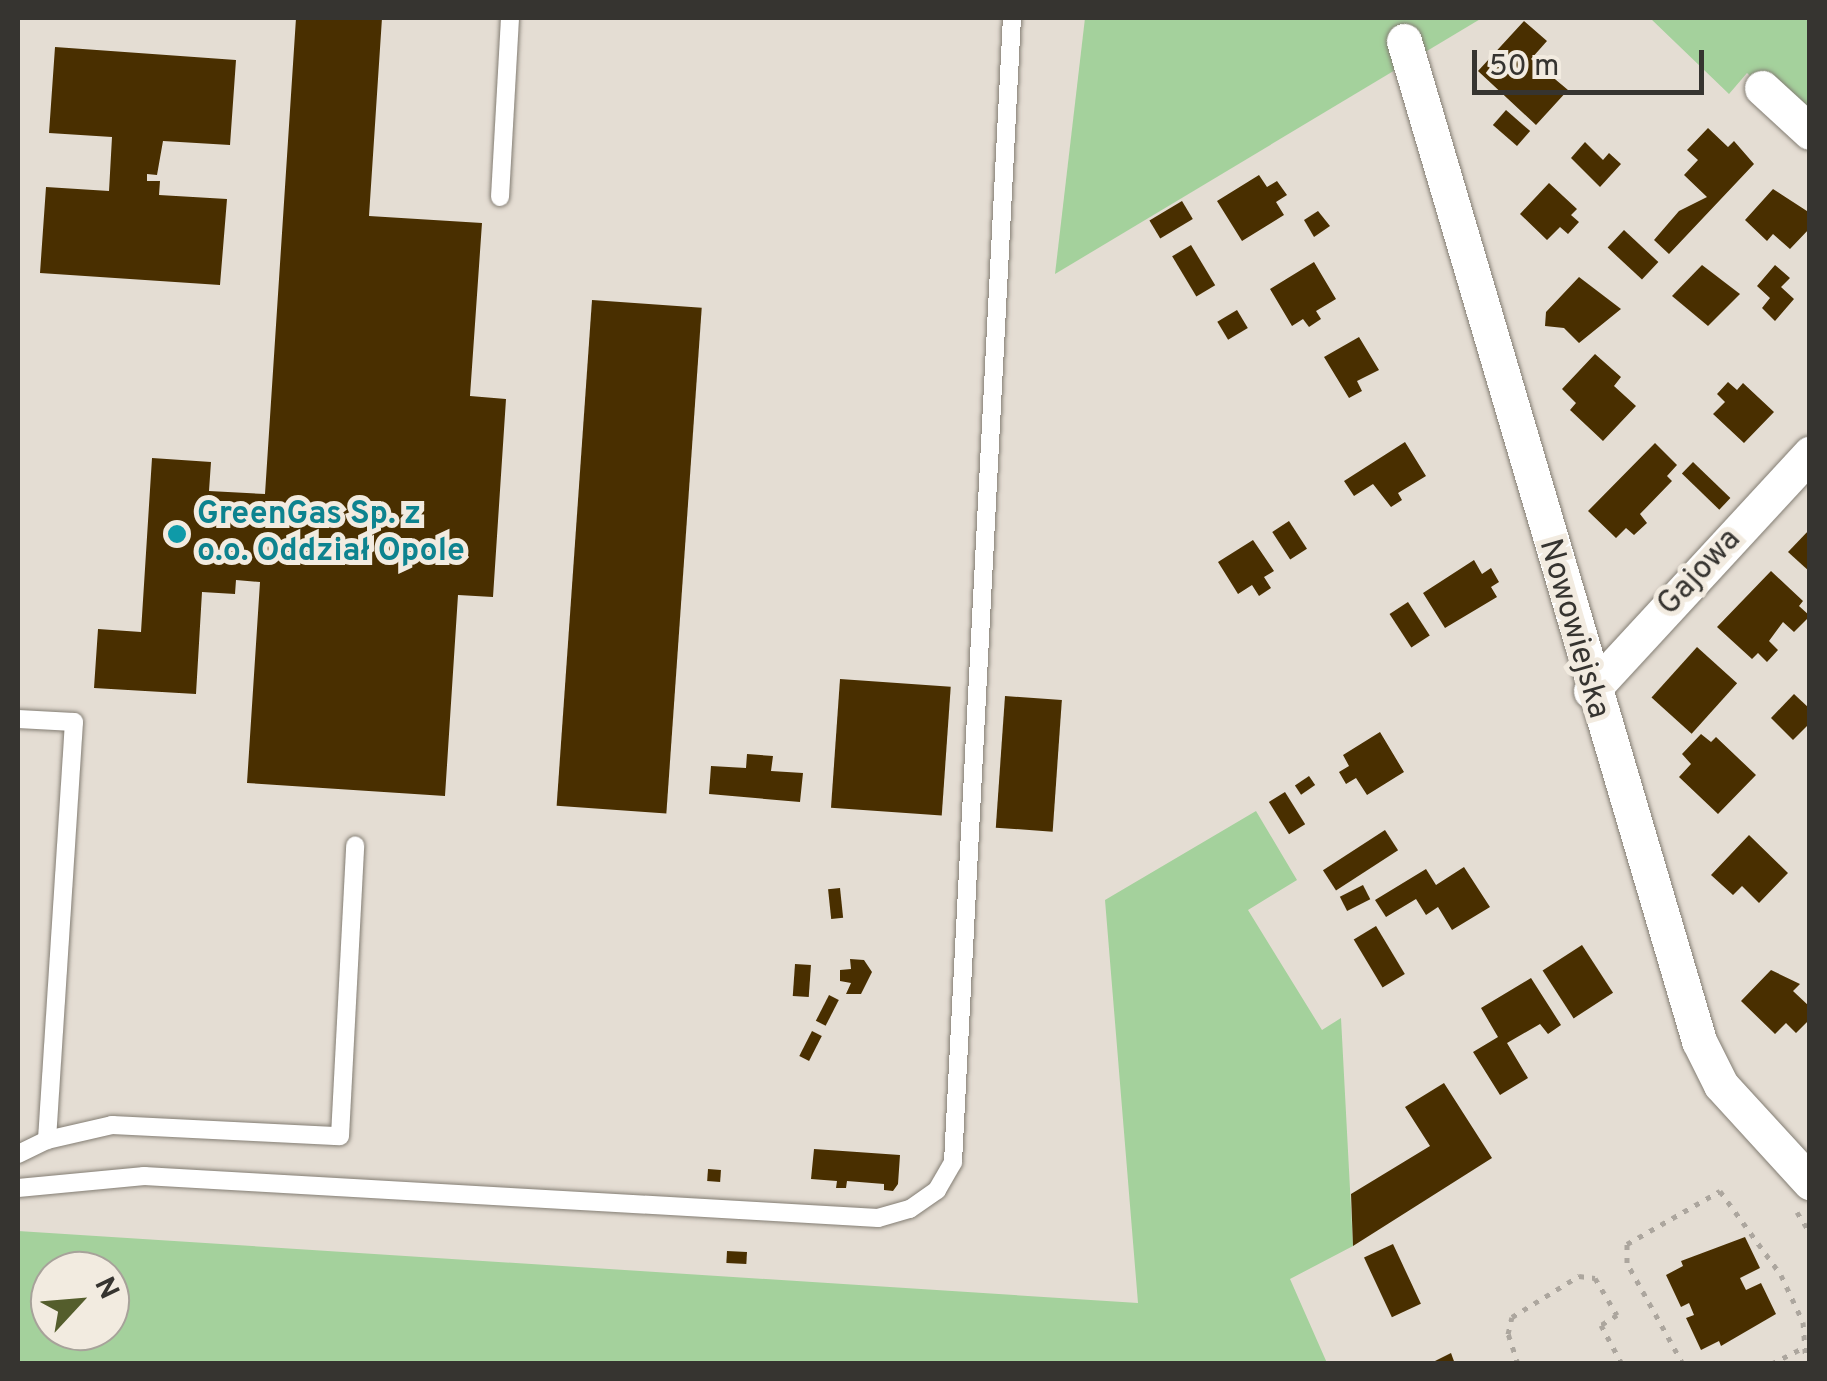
<!DOCTYPE html>
<meta charset="utf-8">
<style>
body{margin:0}
#map{position:relative;width:1827px;height:1381px;overflow:hidden;background:#e4ddd3;font-family:Overpass,sans-serif}
div>[style]{position:absolute}
[style*='--x']{left:calc(var(--x)*1px);top:calc(var(--y)*1px);width:calc(var(--w)*1px);rotate:calc(var(--a)*1deg)}
.green>*{inset:0;background:#a4d19c}
.building>*{inset:0;background:#492f00;transform-origin:0 0}
.path>*{height:5px;margin-top:-2.5px;transform-origin:0;background:repeating-linear-gradient(90deg,#aca69e 0 5px,transparent 0 13px)}
.roads{filter:drop-shadow(0 0 2px #837d73) drop-shadow(0 0 2px #837d73)}
.lane>*{height:18px;margin:-9px;padding:0 9px;transform-origin:9px;border-radius:9px;background:#fff}
.street>*{height:35px;margin:-17.5px;padding:0 17.5px;transform-origin:17.5px;border-radius:17.5px;background:#fff}
.dots>*{width:28px;height:28px;translate:-50% -50%;box-sizing:border-box;border:5px solid #f2ebe0;border-radius:50%}
span{translate:-50% -50%;white-space:nowrap;text-align:center;line-height:1.15;-webkit-text-stroke:10px #f2ebe0;paint-order:stroke}
.culture-label{font-size:32px;color:#0d838f;font-weight:700}
.left{translate:0 -50%;text-align:left}
.street-label{font-size:32px;color:#363430}
.frame{position:absolute;inset:0;border:20px solid #363430;pointer-events:none}
.north{position:absolute;left:30px;top:1251px;width:100px;height:100px;box-sizing:border-box;background:#f2ebe0;border:2px solid #a7a29a;border-radius:50%;rotate:64deg;font-size:28px;font-weight:700;line-height:40px;text-align:center;color:#363430}
.north::after{content:'';display:block;margin:auto;width:35px;height:45px;background:#545d2c;clip-path:polygon(50% 0,100% 100%,50% 72%,0 100%)}
.scale{position:absolute;left:1472px;top:50px;width:232px;height:45px;box-sizing:border-box;border:5px solid #363430;border-top:0;padding-left:12px;font-size:30px;line-height:35px;white-space:nowrap;color:#363430;-webkit-text-stroke:8px #f2ebe0;paint-order:stroke}
</style>
<div id="map">
<div class="green">
<i style="clip-path:polygon(1085px 18px,1482px 18px,1055px 274px)"></i>
<i style="clip-path:polygon(1650px 18px,1809px 18px,1809px 132px,1747px 73px,1729px 94px)"></i>
<i style="clip-path:polygon(evenodd,1256px 811px,1297px 880px,1248px 910px,1322px 1030px,1341px 1018px,1353px 1246px,1290px 1279px,1327px 1363px,18px 1363px,18px 1231px,1138px 1303px,1105px 900px,1256px 811px,50px 1271px,110px 1271px,110px 1331px,50px 1331px,50px 1271px)"></i>
</div>
<div class="building">
<i style="clip-path:polygon(296px 18px,382px 18px,369px 216px,482px 223px,470px 396px,506px 399px,493px 597px,458px 595px,445px 796px,247px 783px,260px 582px,236px 580px,235px 594px,202px 592px,196px 694px,94px 688px,98px 629px,141px 632px,152px 458px,211px 462px,209px 491px,265px 494px)"></i>
<i style="clip-path:polygon(1524px 21px,1547px 41px,1531px 59px,1568px 90px,1536px 125px,1478px 71px)"></i>
<i style="clip-path:polygon(55px 47px,236px 60px,230px 145px,163px 141px,157px 175px,147px 174px,147px 181px,160px 181px,159px 195px,227px 199px,220px 285px,40px 273px,46px 187px,109px 191px,112px 137px,49px 133px)"></i>
<i style="left:1506px;top:110px;width:32px;height:20px;rotate:41deg"></i>
<i style="clip-path:polygon(1708px 128px,1728px 147px,1734px 141px,1754px 164px,1669px 254px,1654px 240px,1679px 211px,1707px 197px,1684px 175px,1698px 160px,1687px 150px)"></i>
<i style="clip-path:polygon(1585px 142px,1603px 160px,1609px 153px,1621px 164px,1600px 187px,1571px 158px)"></i>
<i style="clip-path:polygon(1259px 175px,1267px 187px,1277px 181px,1287px 195px,1276px 202px,1284px 215px,1242px 241px,1217px 201px)"></i>
<i style="clip-path:polygon(1549px 183px,1577px 209px,1571px 215px,1579px 222px,1568px 234px,1560px 227px,1547px 240px,1520px 214px)"></i>
<i style="clip-path:polygon(1773px 189px,1810px 213px,1810px 228px,1790px 249px,1773px 234px,1767px 241px,1745px 220px)"></i>
<i style="left:1182px;top:201px;width:21px;height:38px;rotate:59deg"></i>
<i style="clip-path:polygon(1318px 211px,1330px 226px,1314px 237px,1304px 220px)"></i>
<i style="left:1624px;top:230px;width:47px;height:24px;rotate:43deg"></i>
<i style="left:1191px;top:245px;width:47px;height:22px;rotate:59deg"></i>
<i style="clip-path:polygon(1314px 262px,1336px 299px,1316px 311px,1321px 319px,1309px 327px,1303px 319px,1292px 326px,1270px 289px)"></i>
<i style="clip-path:polygon(1702px 265px,1740px 294px,1708px 326px,1672px 296px)"></i>
<i style="clip-path:polygon(1775px 265px,1790px 278px,1781px 287px,1794px 299px,1775px 321px,1762px 308px,1770px 298px,1757px 286px)"></i>
<i style="clip-path:polygon(1579px 277px,1621px 309px,1579px 343px,1564px 328px,1545px 326px,1546px 312px)"></i>
<i style="left:592px;top:300px;width:110px;height:507px;rotate:4deg"></i>
<i style="left:1237px;top:310px;width:21px;height:23px;rotate:59deg"></i>
<i style="clip-path:polygon(1359px 337px,1379px 370px,1357px 381px,1362px 391px,1349px 398px,1324px 357px)"></i>
<i style="clip-path:polygon(1595px 354px,1621px 377px,1614px 386px,1636px 406px,1603px 441px,1570px 410px,1576px 403px,1562px 389px)"></i>
<i style="clip-path:polygon(1728px 382px,1737px 390px,1743px 383px,1774px 412px,1744px 443px,1713px 414px,1725px 402px,1717px 394px)"></i>
<i style="clip-path:polygon(1405px 442px,1426px 476px,1398px 493px,1402px 500px,1391px 507px,1373px 484px,1354px 496px,1344px 481px)"></i>
<i style="clip-path:polygon(1655px 443px,1677px 465px,1667px 476px,1672px 481px,1640px 514px,1647px 523px,1634px 535px,1626px 528px,1616px 538px,1588px 511px)"></i>
<i style="left:1693px;top:462px;width:52px;height:16px;rotate:44deg"></i>
<i style="left:1289px;top:521px;width:33px;height:20px;rotate:57deg"></i>
<i style="clip-path:polygon(1810px 529px,1810px 572px,1788px 552px)"></i>
<i style="clip-path:polygon(1253px 540px,1274px 571px,1264px 577px,1271px 588px,1259px 596px,1252px 585px,1238px 594px,1218px 562px)"></i>
<i style="clip-path:polygon(1474px 560px,1482px 574px,1491px 568px,1499px 582px,1491px 587px,1497px 597px,1445px 628px,1423px 593px)"></i>
<i style="clip-path:polygon(1771px 571px,1803px 601px,1799px 606px,1810px 616px,1794px 632px,1783px 622px,1769px 641px,1778px 650px,1767px 662px,1758px 653px,1752px 659px,1717px 627px)"></i>
<i style="left:1408px;top:602px;width:40px;height:22px;rotate:57deg"></i>
<i style="left:1697px;top:647px;width:54px;height:68px;rotate:42deg"></i>
<i style="left:840px;top:679px;width:111px;height:129px;rotate:4deg"></i>
<i style="clip-path:polygon(1794px 694px,1810px 709px,1810px 723px,1793px 740px,1771px 718px)"></i>
<i style="left:1005px;top:696px;width:57px;height:132px;rotate:4deg"></i>
<i style="clip-path:polygon(1380px 732px,1404px 772px,1367px 795px,1356px 778px,1346px 784px,1339px 772px,1349px 766px,1343px 755px)"></i>
<i style="clip-path:polygon(1701px 734px,1711px 742px,1716px 737px,1756px 775px,1718px 814px,1679px 777px,1691px 764px,1682px 754px)"></i>
<i style="clip-path:polygon(747px 754px,773px 756px,771px 771px,803px 773px,800px 802px,709px 794px,711px 766px,746px 768px)"></i>
<i style="left:1309px;top:776px;width:11px;height:17px;rotate:56deg"></i>
<i style="left:1285px;top:792px;width:38px;height:19px;rotate:58deg"></i>
<i style="left:1385px;top:830px;width:24px;height:74px;rotate:57deg"></i>
<i style="clip-path:polygon(1749px 835px,1788px 873px,1759px 903px,1742px 886px,1733px 895px,1711px 875px)"></i>
<i style="clip-path:polygon(1464px 867px,1490px 907px,1452px 930px,1438px 907px,1426px 915px,1416px 899px,1386px 917px,1375px 900px,1426px 869px,1436px 885px)"></i>
<i style="left:1363px;top:885px;width:16px;height:26px;rotate:63deg"></i>
<i style="left:840px;top:888px;width:30px;height:12px;rotate:84deg"></i>
<i style="left:1376px;top:926px;width:56px;height:26px;rotate:59deg"></i>
<i style="left:1582px;top:945px;width:57px;height:47px;rotate:57deg"></i>
<i style="clip-path:polygon(850px 959px,864px 960px,872px 972px,861px 994px,846px 994px,851px 983px,840px 981px,840px 970px,851px 969px)"></i>
<i style="left:795px;top:964px;width:16px;height:32px;rotate:4deg"></i>
<i style="clip-path:polygon(1771px 970px,1800px 984px,1793px 991px,1810px 1007px,1810px 1019px,1796px 1033px,1786px 1023px,1775px 1034px,1741px 1001px)"></i>
<i style="clip-path:polygon(1531px 978px,1561px 1025px,1548px 1034px,1540px 1024px,1507px 1043px,1528px 1078px,1500px 1095px,1473px 1052px,1498px 1037px,1481px 1008px)"></i>
<i style="left:829px;top:995px;width:11px;height:29px;rotate:27deg"></i>
<i style="left:812px;top:1031px;width:11px;height:28px;rotate:27deg"></i>
<i style="clip-path:polygon(1444px 1083px,1492px 1158px,1353px 1246px,1351px 1194px,1430px 1146px,1405px 1107px)"></i>
<i style="clip-path:polygon(814px 1149px,900px 1155px,898px 1184px,893px 1191px,884px 1190px,884px 1184px,847px 1181px,846px 1188px,836px 1188px,837px 1181px,811px 1179px)"></i>
<i style="left:708px;top:1169px;width:13px;height:12px;rotate:4deg"></i>
<i style="clip-path:polygon(1745px 1237px,1760px 1268px,1740px 1278px,1746px 1290px,1761px 1283px,1776px 1314px,1721px 1346px,1719px 1341px,1701px 1350px,1686px 1318px,1694px 1315px,1689px 1303px,1681px 1307px,1666px 1275px,1683px 1266px,1681px 1261px)"></i>
<i style="left:1393px;top:1244px;width:66px;height:32px;rotate:65deg"></i>
<i style="left:727px;top:1251px;width:20px;height:12px;rotate:3deg"></i>
<i style="clip-path:polygon(1451px 1353px,1455px 1364px,1429px 1364px)"></i>
</div>
<div class="path">
<i style="--x:1797;--y:1212;--w:25;--a:58"></i>
<i style="--x:1518;--y:1364;--w:32;--a:-108"></i>
<i style="--x:1508;--y:1334;--w:17;--a:-77"></i>
<i style="--x:1512;--y:1317;--w:79;--a:-31.5"></i>
<i style="--x:1579;--y:1276;--w:16;--a:7"></i>
<i style="--x:1595;--y:1278;--w:43;--a:59.3"></i>
<i style="--x:1617;--y:1315;--w:19;--a:148"></i>
<i style="--x:1601;--y:1325;--w:44;--a:61.7"></i>
<i style="--x:1683;--y:1364;--w:115;--a:-119"></i>
<i style="--x:1627;--y:1263;--w:19;--a:-90"></i>
<i style="--x:1627;--y:1244;--w:107;--a:-29.7"></i>
<i style="--x:1720;--y:1191;--w:104;--a:54"></i>
<i style="--x:1781;--y:1275;--w:52;--a:64.9"></i>
<i style="--x:1803;--y:1322;--w:42;--a:85.9"></i>
<i style="--x:1771;--y:1364;--w:36;--a:-27"></i>
</div>
<div class="roads">
<div class="lane">
<i style="--x:500;--y:197;--w:179;--a:-86.8"></i>
<i style="--x:18;--y:719;--w:56;--a:3.1"></i>
<i style="--x:74;--y:722;--w:419;--a:93.7"></i>
<i style="--x:47;--y:1140;--w:32;--a:154"></i>
<i style="--x:47;--y:1140;--w:67;--a:-13"></i>
<i style="--x:112;--y:1125;--w:228;--a:2.8"></i>
<i style="--x:340;--y:1136;--w:291;--a:-87"></i>
<i style="--x:18;--y:1188;--w:127;--a:-5.4"></i>
<i style="--x:144;--y:1176;--w:735;--a:3.27"></i>
<i style="--x:878;--y:1218;--w:33;--a:-16"></i>
<i style="--x:910;--y:1209;--w:33;--a:-35"></i>
<i style="--x:937;--y:1190;--w:32;--a:-60"></i>
<i style="--x:953;--y:1162;--w:1146;--a:-87.05"></i>
</div>
<div class="street">
<i style="--x:1404;--y:41;--w:1043;--a:73.56"></i>
<i style="--x:1699;--y:1041;--w:49;--a:63.4"></i>
<i style="--x:1721;--y:1085;--w:132;--a:47.5"></i>
<i style="--x:1762;--y:88;--w:65;--a:42.5"></i>
<i style="--x:1591;--y:691;--w:323;--a:-47.3"></i>
</div>
</div>
<div class="dots">
<i style="left:177px;top:534px;background:#0f9aa8"></i>
</div>
<div class="culture-label">
<span class="left" style="left:197px;top:534px">GreenGas Sp. z<br>o.o. Oddział Opole</span>
</div>
<div class="street-label">
<span style="left:1700px;top:573px;rotate:-47deg">Gajowa</span>
<span style="left:1573px;top:629px;rotate:74deg">Nowowiejska</span>
</div>
<div class="frame"></div>
<div class="north">N</div>
<div class="scale">50 m</div>
</div>
